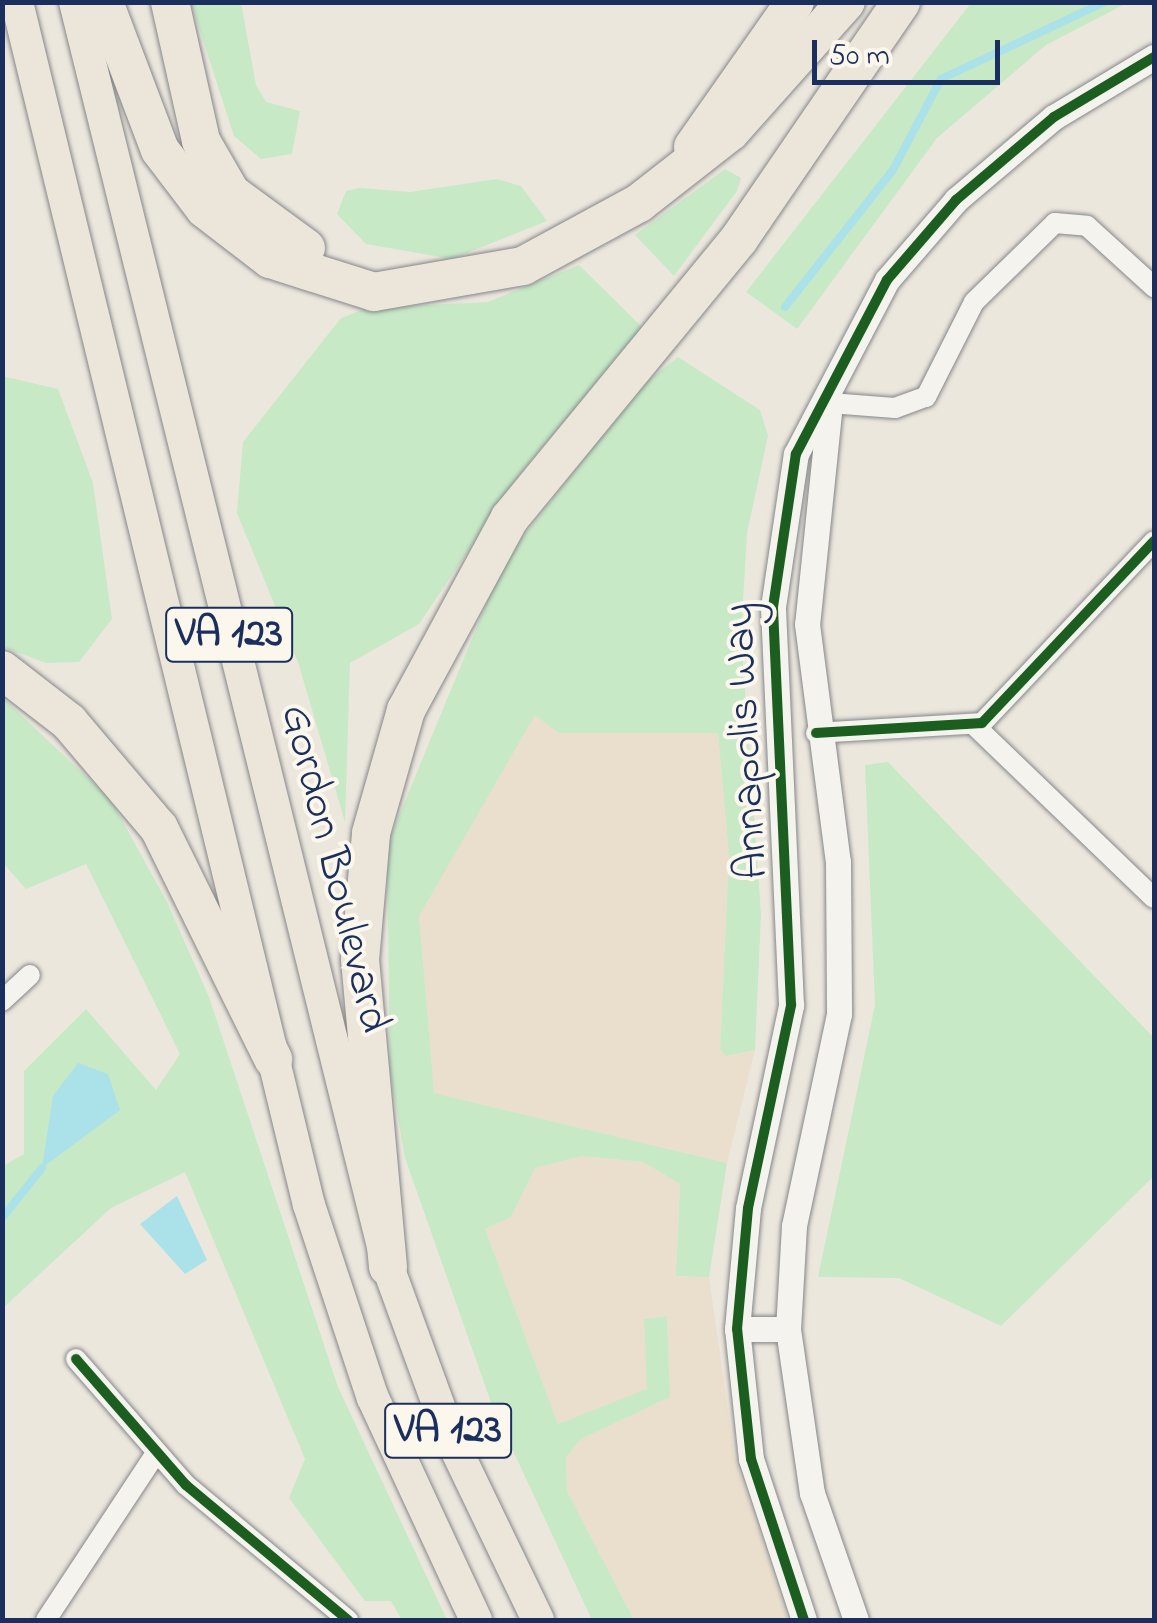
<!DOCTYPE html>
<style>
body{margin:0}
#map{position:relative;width:1157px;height:1623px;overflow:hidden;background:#ece7dd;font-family:"Indie Flower",sans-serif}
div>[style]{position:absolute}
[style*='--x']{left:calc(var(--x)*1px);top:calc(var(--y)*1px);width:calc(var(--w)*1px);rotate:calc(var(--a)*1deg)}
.built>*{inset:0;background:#eadfcc}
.green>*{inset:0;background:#c7e9c6}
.water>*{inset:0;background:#abe1e8}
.stream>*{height:8px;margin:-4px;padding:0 4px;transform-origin:4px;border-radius:4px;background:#abe1e8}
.roads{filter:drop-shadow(0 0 2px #85878b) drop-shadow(0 0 2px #85878b)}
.minor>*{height:20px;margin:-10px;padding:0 10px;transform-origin:10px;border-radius:10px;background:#f4f3ee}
.tertiary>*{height:25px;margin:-12.5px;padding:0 12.5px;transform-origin:12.5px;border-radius:12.5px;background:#f4f3ee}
.primary>*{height:32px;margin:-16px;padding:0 16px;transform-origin:16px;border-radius:16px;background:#ece6da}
.motorway>*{height:38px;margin:-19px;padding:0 19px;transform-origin:19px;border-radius:19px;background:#ece6da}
.cycleway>*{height:10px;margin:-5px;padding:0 5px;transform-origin:5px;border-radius:5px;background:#1b5e20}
span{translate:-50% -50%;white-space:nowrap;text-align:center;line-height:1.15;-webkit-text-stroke:8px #fbf7ec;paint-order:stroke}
.shield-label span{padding:2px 8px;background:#fbf7ec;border:2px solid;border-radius:8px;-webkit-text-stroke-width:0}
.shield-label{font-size:42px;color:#1b2f5e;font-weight:700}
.street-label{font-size:45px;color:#1b2f5e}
.frame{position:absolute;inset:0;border:5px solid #1b2f5e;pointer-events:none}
.scale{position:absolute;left:812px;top:40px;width:188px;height:45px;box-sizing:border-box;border:5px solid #1b2f5e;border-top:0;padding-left:12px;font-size:30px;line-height:35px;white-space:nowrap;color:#1b2f5e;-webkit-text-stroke:8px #fbf7ec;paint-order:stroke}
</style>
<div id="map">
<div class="built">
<i style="clip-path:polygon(535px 714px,559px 733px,718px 733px,729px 855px,720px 1049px,727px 1056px,755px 1050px,727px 1163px,433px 1093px,419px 915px)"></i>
<i style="clip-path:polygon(582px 1156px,643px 1162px,680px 1184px,676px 1276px,709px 1277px,735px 1459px,788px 1620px,634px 1620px,567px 1491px,565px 1457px,581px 1439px,670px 1397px,667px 1316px,644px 1319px,648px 1389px,558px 1424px,485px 1229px,511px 1217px,535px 1168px)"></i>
</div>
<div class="green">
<i style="clip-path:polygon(191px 3px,241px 3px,256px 85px,266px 102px,300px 111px,292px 154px,261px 159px,234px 136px)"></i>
<i style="clip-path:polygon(971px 3px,1127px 3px,1046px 45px,937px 138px,797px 329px,746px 292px)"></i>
<i style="clip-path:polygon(725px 169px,741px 178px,737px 191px,674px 276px,635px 235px)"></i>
<i style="clip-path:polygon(497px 179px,521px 186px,547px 221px,452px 259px,366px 244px,337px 214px,346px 191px,360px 188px,410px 192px)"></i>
<i style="clip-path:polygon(579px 265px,643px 328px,522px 471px,419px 624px,350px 663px,345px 822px,298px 662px,237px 513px,243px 442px,341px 318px,367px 308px,488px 302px)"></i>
<i style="clip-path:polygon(678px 357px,760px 410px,768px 436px,747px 533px,741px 636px,761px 914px,755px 1050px,726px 1056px,720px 1049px,729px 855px,718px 733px,559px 733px,535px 715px,419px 916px,434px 1093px,727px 1163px,709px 1277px,676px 1276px,680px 1184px,643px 1162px,582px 1156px,535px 1168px,511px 1217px,485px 1229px,558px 1424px,647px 1389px,644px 1319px,667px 1316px,670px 1397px,581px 1439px,566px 1457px,567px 1491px,634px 1620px,592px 1620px,493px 1408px,405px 1158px,390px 1072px,387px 845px,504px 561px,641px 386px)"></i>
<i style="clip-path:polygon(2px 376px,58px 389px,93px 483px,112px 619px,79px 662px,46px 663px,3px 647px)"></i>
<i style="clip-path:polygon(3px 698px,111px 800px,167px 902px,209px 997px,338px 1387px,447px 1620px,402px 1620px,391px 1601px,365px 1601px,289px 1498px,305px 1459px,185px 1172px,111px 1208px,3px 1308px,3px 1166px,24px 1154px,24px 1071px,86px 1009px,156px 1090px,180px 1054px,86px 864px,26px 889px,3px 863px)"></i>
<i style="clip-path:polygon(888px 762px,1154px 1038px,1154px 1176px,1001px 1326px,899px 1278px,818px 1277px,875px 1005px,865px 765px)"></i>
</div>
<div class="water">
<i style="clip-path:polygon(78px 1063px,108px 1074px,120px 1110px,42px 1168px,53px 1096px)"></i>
<i style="clip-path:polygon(177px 1196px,207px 1260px,185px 1274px,140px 1224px)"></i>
</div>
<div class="stream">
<i style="--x:785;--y:307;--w:174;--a:-51.8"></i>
<i style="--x:893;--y:170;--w:103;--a:-62.2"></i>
<i style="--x:941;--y:79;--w:181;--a:-25.2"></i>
<i style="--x:2;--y:1218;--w:64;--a:-51.3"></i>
</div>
<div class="roads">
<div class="minor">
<i style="--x:830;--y:403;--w:65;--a:4.4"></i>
<i style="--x:895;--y:408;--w:33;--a:-20"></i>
<i style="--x:926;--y:397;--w:106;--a:-63.2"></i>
<i style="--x:974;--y:302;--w:113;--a:-44.3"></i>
<i style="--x:1055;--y:223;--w:32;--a:5"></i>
<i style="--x:1087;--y:226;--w:91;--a:42.3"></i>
<i style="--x:975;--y:726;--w:248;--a:43.9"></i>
<i style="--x:816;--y:733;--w:166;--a:-3.4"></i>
<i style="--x:982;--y:723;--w:250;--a:-46.6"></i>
<i style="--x:2;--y:1001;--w:38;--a:-43"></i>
<i style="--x:76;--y:1359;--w:167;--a:48.9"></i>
<i style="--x:186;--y:1485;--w:211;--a:39.8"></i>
<i style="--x:46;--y:1620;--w:200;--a:-56.6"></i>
</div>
<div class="tertiary">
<i style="--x:830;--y:403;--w:222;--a:95.9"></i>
<i style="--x:807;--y:624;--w:240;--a:82.6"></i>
<i style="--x:838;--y:862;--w:152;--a:89.6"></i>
<i style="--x:839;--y:1014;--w:217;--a:102"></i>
<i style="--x:794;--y:1226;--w:103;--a:93.3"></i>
<i style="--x:788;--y:1329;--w:166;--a:81.7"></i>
<i style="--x:812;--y:1493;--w:134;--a:70.9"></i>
<i style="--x:737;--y:1329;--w:51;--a:0"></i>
<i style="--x:804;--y:1620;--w:169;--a:-108.2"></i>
<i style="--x:751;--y:1459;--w:131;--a:-96.1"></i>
<i style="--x:737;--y:1329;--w:121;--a:-84.8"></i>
<i style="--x:748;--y:1208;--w:208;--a:-78"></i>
<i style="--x:791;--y:1005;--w:398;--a:-92.6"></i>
<i style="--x:773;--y:607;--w:155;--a:-81.5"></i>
<i style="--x:796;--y:454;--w:196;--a:-62.4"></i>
<i style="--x:887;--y:280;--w:106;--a:-49.2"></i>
<i style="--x:956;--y:200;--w:128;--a:-40.3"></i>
<i style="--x:1054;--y:117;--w:117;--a:-31"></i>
</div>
<div class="primary">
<i style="--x:17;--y:2;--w:1238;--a:76.36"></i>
<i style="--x:309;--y:1205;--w:203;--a:71.7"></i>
<i style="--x:373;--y:1398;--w:245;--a:65.1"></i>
<i style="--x:75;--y:2;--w:1303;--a:76.1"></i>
<i style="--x:388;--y:1267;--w:183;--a:69.9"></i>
<i style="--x:451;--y:1439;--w:201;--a:64.3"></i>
</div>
<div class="motorway">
<i style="--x:104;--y:2;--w:158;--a:69.3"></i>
<i style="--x:160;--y:150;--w:74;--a:52.7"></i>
<i style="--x:205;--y:209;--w:82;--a:37.6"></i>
<i style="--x:270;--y:259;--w:109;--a:17.6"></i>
<i style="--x:374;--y:292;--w:151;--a:-9.9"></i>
<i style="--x:523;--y:266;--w:132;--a:-28.5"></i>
<i style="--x:639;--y:203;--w:115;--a:-38"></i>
<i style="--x:730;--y:132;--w:174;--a:-48.3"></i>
<i style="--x:170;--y:2;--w:142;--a:77.4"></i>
<i style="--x:201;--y:141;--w:60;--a:60"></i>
<i style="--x:231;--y:193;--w:93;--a:36.3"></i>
<i style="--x:693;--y:147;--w:177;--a:-54.9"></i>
<i style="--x:2;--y:670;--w:85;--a:37.8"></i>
<i style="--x:69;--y:722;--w:139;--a:49.7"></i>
<i style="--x:159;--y:828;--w:258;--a:63.7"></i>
<i style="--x:388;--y:1267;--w:308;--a:-95.2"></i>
<i style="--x:360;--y:960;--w:127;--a:-85"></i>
<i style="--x:371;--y:833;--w:128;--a:-74.1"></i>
<i style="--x:406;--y:710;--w:218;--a:-61.6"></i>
<i style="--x:510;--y:518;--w:361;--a:-50.6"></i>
<i style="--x:739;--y:239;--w:287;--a:-55.6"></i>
</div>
</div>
<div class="cycleway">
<i style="--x:816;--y:733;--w:166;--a:-3.4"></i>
<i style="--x:982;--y:723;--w:250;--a:-46.6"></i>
<i style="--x:76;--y:1359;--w:167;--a:48.9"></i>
<i style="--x:186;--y:1485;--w:211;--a:39.8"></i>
<i style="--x:804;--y:1620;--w:169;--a:-108.2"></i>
<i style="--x:751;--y:1459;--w:131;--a:-96.1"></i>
<i style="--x:737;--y:1329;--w:121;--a:-84.8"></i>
<i style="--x:748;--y:1208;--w:208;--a:-78"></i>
<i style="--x:791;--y:1005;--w:398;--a:-92.6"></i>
<i style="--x:773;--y:607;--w:155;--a:-81.5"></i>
<i style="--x:796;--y:454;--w:196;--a:-62.4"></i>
<i style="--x:887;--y:280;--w:106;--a:-49.2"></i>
<i style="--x:956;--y:200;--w:128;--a:-40.3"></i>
<i style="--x:1054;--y:117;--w:117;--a:-31"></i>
</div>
<div class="shield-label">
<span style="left:229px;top:635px">VA 123</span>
<span style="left:448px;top:1431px">VA 123</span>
</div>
<div class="street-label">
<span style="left:748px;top:741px;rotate:-93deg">Annapolis Way</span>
<span style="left:333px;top:869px;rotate:76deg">Gordon Boulevard</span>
</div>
<div class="frame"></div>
<div class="scale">50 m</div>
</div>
